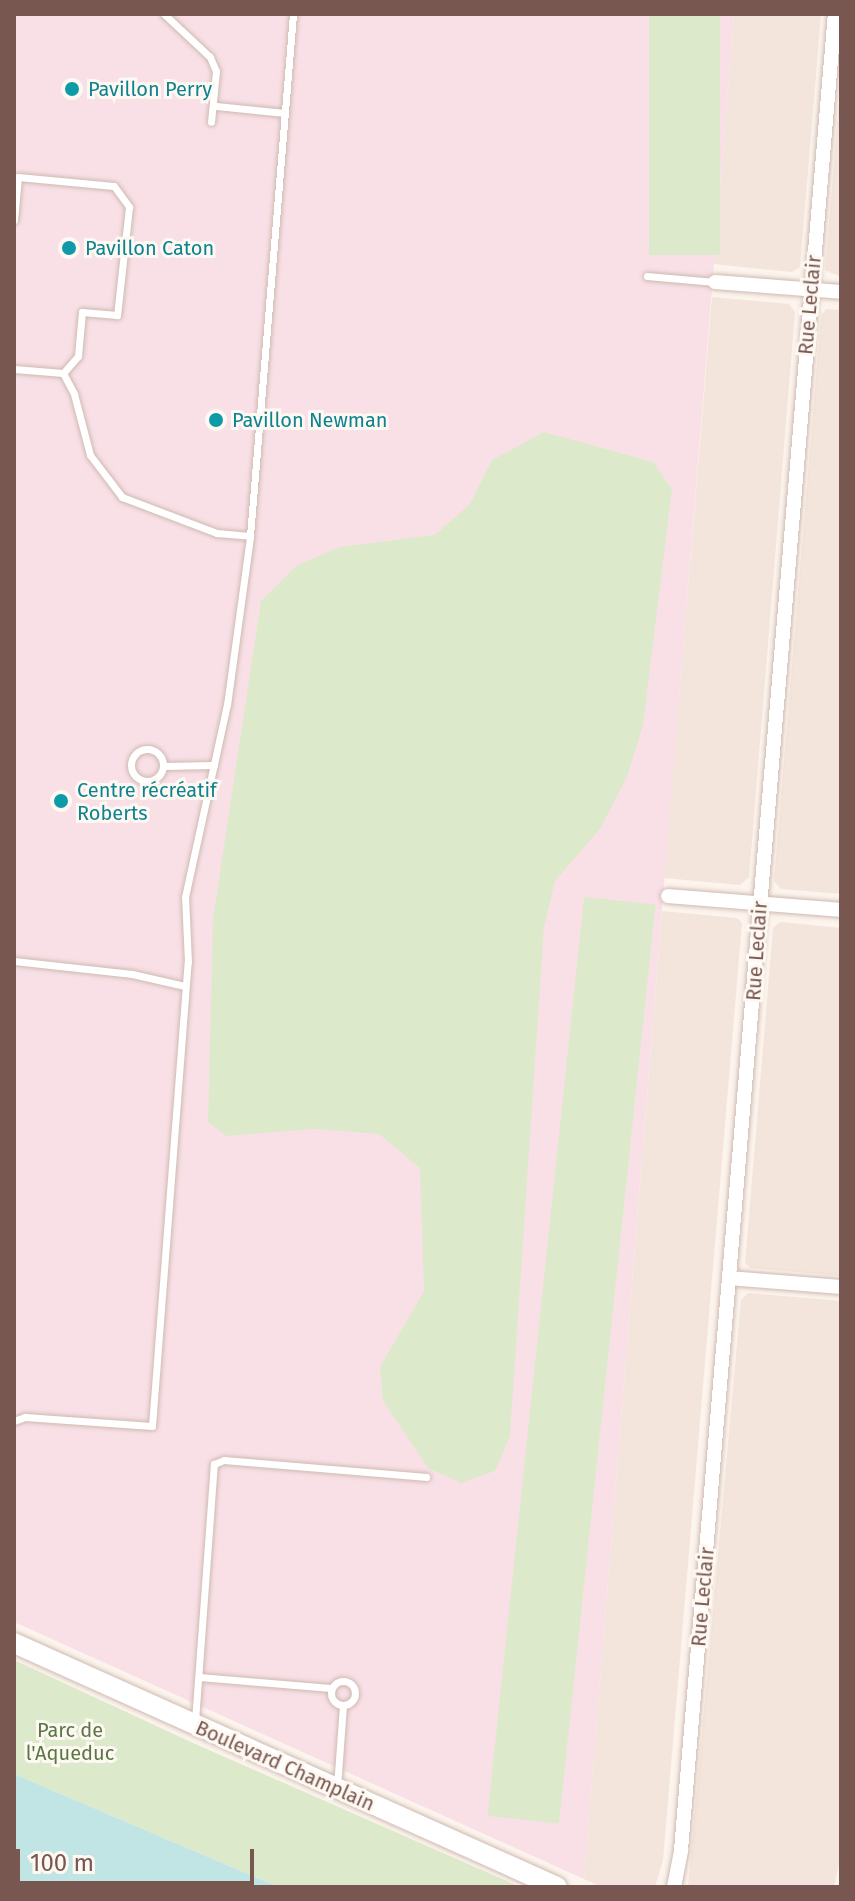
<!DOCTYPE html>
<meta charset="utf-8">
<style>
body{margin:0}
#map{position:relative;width:855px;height:1901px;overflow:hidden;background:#fcf4ed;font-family:"Fira Sans",sans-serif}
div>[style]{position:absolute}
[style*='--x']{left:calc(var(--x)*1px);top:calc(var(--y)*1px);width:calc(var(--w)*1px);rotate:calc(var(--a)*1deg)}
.residential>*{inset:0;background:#f3e5db}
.medical>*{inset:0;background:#f9e0e7}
.green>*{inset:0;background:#dceacb;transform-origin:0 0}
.water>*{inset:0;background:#c1e5e5}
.roads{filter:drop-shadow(0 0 2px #cebab1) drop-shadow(0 0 2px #cebab1)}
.lane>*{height:7px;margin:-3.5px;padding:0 3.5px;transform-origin:3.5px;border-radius:3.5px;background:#fff}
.lane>.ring{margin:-3.5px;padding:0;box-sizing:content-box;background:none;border:7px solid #fff;border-radius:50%}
.street>*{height:14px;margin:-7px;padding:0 7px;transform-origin:7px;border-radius:7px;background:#fff}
.secondary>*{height:20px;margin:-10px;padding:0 10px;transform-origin:10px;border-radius:10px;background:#fff}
.dots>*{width:22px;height:22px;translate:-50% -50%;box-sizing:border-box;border:4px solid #fef8f3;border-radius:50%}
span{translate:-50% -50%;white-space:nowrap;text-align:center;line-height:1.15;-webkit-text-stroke:6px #fef8f3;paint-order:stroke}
.culture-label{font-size:20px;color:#0d838f}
.left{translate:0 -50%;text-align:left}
.street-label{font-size:20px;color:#77574f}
.park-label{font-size:20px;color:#5b7645}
.frame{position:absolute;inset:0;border:16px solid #77574f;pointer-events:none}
.scale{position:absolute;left:16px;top:1849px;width:238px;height:36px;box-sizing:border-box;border:4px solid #77574f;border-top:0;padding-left:10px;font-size:24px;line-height:28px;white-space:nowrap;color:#77574f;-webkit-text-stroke:6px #fef8f3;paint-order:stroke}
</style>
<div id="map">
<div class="residential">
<i style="clip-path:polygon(734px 14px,821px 14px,800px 267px,792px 272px,714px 264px)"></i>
<i style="clip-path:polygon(841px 79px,841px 277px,825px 270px)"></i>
<i style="clip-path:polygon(712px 297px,789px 304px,795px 312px,749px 877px,740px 885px,664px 878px)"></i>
<i style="clip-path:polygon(826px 309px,841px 310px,841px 894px,781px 889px,774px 881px,821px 316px)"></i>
<i style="clip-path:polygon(662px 911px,737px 918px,742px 923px,663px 1860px,655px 1887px,602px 1887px,584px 1879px)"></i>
<i style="clip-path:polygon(780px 922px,841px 928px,841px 1276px,750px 1268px,745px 1263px,773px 928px)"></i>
<i style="clip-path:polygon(748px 1293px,841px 1301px,841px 1855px,834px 1887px,688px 1887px,741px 1300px)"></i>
</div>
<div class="medical">
<i style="clip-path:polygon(14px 14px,734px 14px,584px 1879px,14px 1622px)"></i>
</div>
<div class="green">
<i style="left:649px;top:14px;width:71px;height:241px"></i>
<i style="clip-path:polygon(544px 432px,653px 462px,672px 489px,643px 725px,627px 777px,600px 829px,555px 881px,544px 927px,510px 1436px,495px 1471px,461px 1483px,428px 1468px,383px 1401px,380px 1367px,424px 1291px,420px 1168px,379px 1134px,316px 1129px,226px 1136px,208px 1122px,213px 919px,261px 601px,296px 566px,340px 547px,435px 535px,470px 504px,492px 460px)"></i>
<i style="left:584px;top:897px;width:72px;height:924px;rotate:6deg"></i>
<i style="clip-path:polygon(14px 1660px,191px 1742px,520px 1887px,279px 1887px,14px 1774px)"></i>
</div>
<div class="water">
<i style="clip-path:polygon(14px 1774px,206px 1856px,279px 1887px,14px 1887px)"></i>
</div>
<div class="roads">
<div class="lane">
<i style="--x:164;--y:14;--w:63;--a:43.1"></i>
<i style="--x:210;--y:57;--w:15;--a:67"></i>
<i style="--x:216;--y:71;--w:51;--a:95.6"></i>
<i style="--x:216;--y:106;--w:69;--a:5.8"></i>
<i style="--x:14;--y:220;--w:43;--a:-84.7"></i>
<i style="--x:18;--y:177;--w:96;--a:5.4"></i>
<i style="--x:114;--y:186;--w:26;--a:54"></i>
<i style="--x:129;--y:207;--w:109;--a:96.3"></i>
<i style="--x:117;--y:315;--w:35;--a:-175"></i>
<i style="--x:82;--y:312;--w:44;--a:95.2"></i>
<i style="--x:78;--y:356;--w:23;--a:131"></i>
<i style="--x:647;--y:276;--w:68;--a:5"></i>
<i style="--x:14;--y:369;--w:49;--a:4.7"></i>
<i style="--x:63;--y:373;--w:24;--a:62"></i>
<i style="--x:74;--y:394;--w:63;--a:75.3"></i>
<i style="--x:90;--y:455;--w:53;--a:52.7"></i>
<i style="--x:122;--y:497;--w:102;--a:20.8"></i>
<i style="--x:217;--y:533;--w:33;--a:5"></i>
<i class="ring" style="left:131px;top:749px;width:25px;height:25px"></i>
<i style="--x:163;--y:766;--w:51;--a:-1.1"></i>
<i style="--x:14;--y:961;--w:119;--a:6.3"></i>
<i style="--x:132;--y:974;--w:54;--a:12.8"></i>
<i style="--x:14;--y:1421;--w:12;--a:-20"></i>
<i style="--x:25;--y:1417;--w:127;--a:4.1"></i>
<i style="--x:152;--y:1426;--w:465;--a:-85.6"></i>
<i style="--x:188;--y:962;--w:65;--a:-92.6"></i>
<i style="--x:185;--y:897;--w:197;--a:-77.7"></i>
<i style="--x:227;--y:705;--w:171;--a:-82.2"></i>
<i style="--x:250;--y:536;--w:524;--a:-85.29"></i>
<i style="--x:199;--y:1677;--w:132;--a:4.8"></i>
<i class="ring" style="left:331px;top:1681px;width:17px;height:17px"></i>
<i style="--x:195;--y:1721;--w:258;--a:-85.8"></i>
<i style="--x:214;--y:1464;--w:11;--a:-22"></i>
<i style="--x:224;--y:1460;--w:203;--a:4.8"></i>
<i style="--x:337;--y:1787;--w:82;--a:-85.8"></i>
</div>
<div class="street">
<i style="--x:715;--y:282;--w:126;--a:4.5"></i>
<i style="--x:668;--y:896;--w:174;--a:4.6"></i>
<i style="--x:729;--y:1278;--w:112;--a:4.6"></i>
<i style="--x:674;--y:1887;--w:38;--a:-79"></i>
<i style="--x:681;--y:1850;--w:1842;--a:-85.21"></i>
</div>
<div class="secondary">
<i style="--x:14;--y:1643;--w:595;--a:24.2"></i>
</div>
</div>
<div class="dots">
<i style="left:72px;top:89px;background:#0f9aa8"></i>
<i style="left:69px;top:248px;background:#0f9aa8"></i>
<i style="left:216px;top:420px;background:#0f9aa8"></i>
<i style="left:61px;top:801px;background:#0f9aa8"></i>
</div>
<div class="culture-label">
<span class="left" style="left:88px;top:89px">Pavillon Perry</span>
<span class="left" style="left:85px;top:248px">Pavillon Caton</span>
<span class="left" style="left:232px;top:420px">Pavillon Newman</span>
<span class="left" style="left:77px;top:802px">Centre récréatif<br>Roberts</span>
</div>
<div class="street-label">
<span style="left:810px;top:305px;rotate:-85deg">Rue Leclair</span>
<span style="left:757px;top:951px;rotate:-86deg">Rue Leclair</span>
<span style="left:703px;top:1597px;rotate:-85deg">Rue Leclair</span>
<span style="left:285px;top:1766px;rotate:24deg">Boulevard Champlain</span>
</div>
<div class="park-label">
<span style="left:70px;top:1742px">Parc de<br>l'Aqueduc</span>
</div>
<div class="frame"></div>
<div class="scale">100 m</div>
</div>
